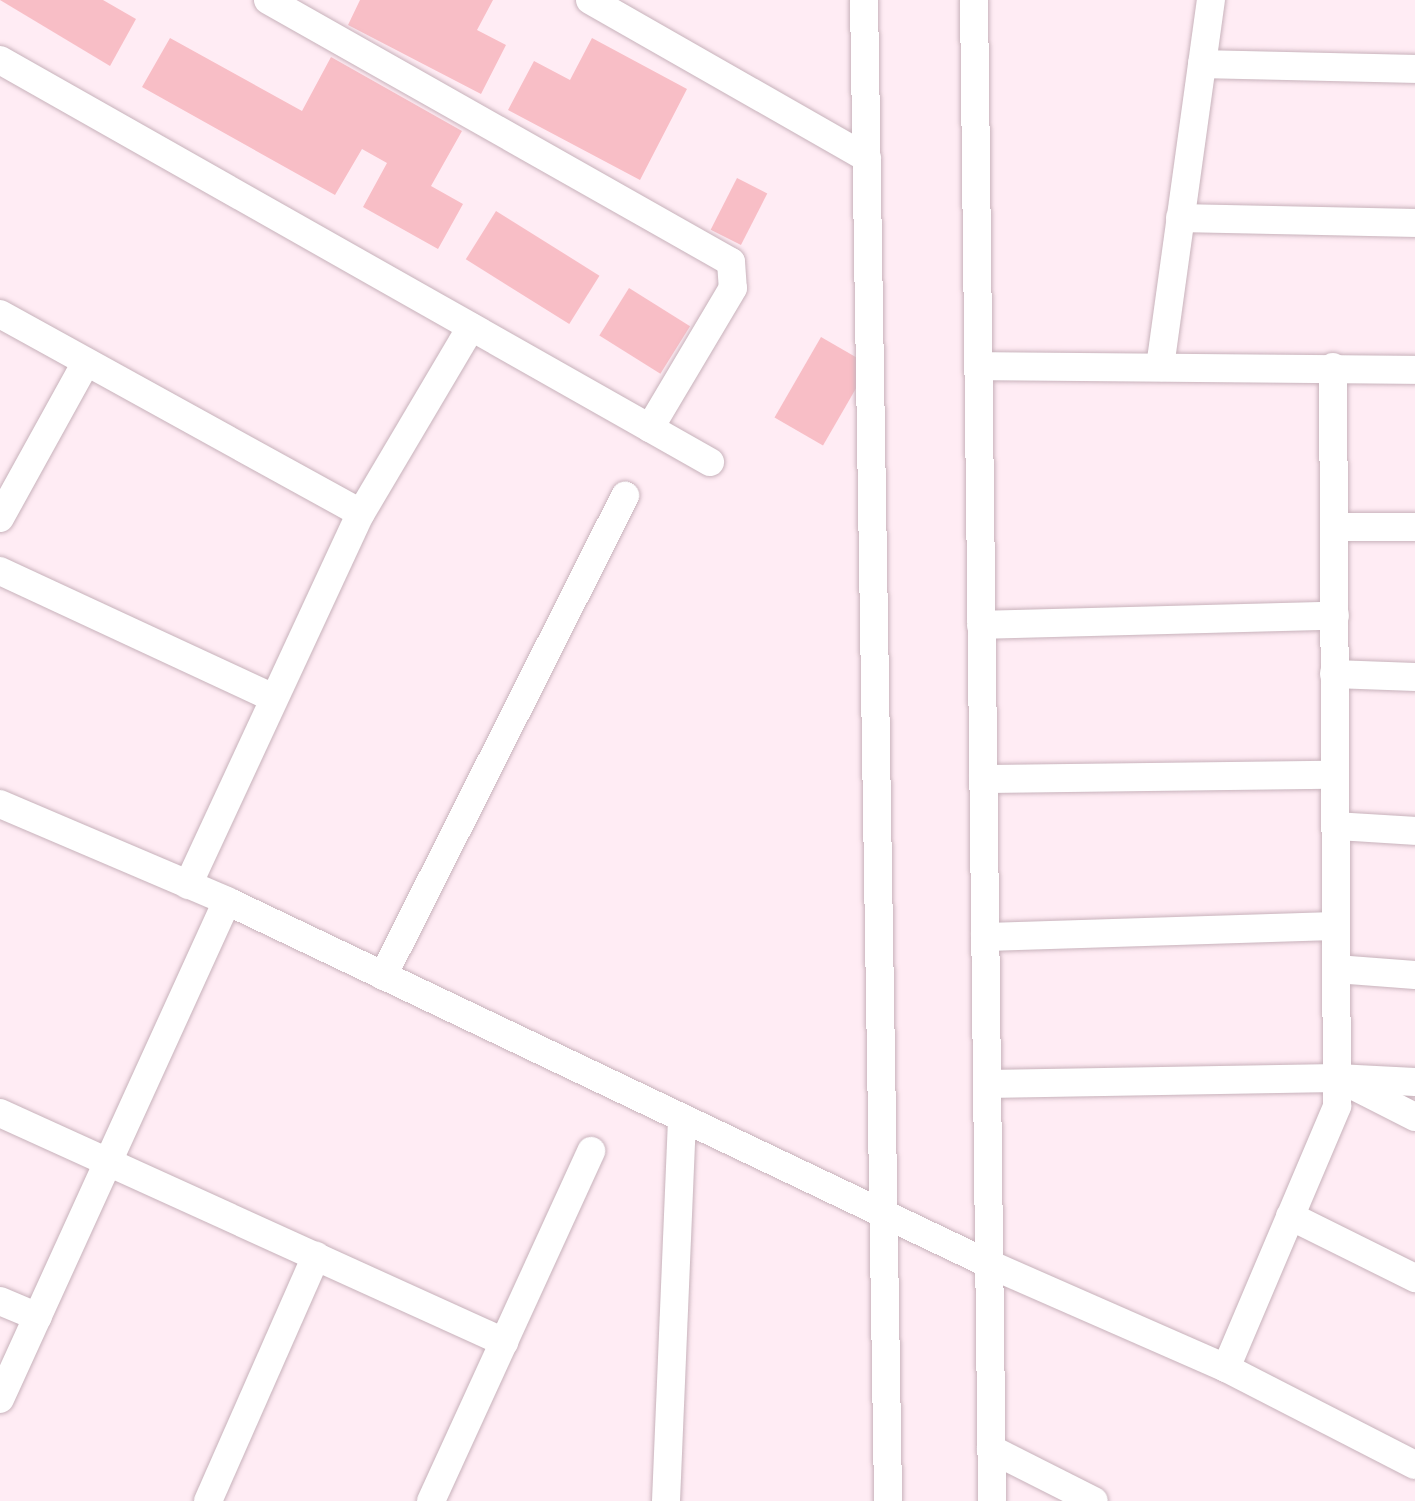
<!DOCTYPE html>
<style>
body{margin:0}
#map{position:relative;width:1415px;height:1501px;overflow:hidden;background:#ffecf4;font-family:Poppins,sans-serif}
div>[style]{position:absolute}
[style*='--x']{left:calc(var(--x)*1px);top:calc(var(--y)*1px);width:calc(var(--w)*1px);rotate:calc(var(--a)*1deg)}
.building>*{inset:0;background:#f8bec6;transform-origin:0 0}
.roads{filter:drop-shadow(0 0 2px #c8b2bb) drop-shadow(0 0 2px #c8b2bb)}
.minor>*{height:28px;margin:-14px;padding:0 14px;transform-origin:14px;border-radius:14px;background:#fff}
span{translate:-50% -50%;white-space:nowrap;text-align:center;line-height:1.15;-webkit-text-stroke:6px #ffecf4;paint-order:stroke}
</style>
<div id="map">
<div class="building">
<i style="clip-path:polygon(0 0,103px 0,136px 19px,110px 66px)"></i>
<i style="clip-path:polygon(360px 0,493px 0,477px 30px,506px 45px,481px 94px,348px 25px)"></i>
<i style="clip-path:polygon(170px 38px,302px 111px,331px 57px,462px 131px,431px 186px,463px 204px,438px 249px,363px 207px,387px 163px,362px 149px,335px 195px,142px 87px)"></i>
<i style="clip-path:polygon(592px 38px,687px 89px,640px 180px,508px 110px,534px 61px,570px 80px)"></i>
<i style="left:737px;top:178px;width:34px;height:58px;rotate:27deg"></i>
<i style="left:496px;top:211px;width:122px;height:57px;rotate:32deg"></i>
<i style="left:629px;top:288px;width:72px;height:56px;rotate:32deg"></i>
<i style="left:821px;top:337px;width:56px;height:93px;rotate:30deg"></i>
</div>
<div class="roads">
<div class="minor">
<i style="--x:268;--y:0;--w:532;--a:29.5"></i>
<i style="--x:731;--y:262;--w:26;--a:86"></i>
<i style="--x:733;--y:288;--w:163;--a:120.7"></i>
<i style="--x:590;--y:0;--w:319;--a:29.7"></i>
<i style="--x:864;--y:0;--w:1501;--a:89.08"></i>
<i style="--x:974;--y:0;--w:1501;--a:89.31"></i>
<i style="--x:0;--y:60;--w:816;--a:29.52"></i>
<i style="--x:1202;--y:64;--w:213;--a:1.3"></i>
<i style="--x:1180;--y:218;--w:235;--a:1.2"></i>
<i style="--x:0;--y:314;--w:412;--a:28.9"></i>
<i style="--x:978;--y:366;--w:437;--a:0.5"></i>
<i style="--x:1160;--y:367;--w:371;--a:-82.1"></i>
<i style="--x:0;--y:518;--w:178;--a:-61.1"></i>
<i style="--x:1334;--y:527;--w:81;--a:0"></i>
<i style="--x:0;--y:571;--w:300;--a:24.9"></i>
<i style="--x:981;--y:625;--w:354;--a:-1.5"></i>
<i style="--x:1334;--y:674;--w:81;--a:2.1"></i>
<i style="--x:983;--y:779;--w:352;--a:-0.7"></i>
<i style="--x:0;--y:804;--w:247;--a:23.1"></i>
<i style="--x:227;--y:901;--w:844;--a:25.47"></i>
<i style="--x:989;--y:1264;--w:259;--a:23.7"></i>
<i style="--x:1226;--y:1368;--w:212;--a:27.2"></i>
<i style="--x:1336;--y:826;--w:79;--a:3.6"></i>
<i style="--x:188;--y:885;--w:410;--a:-65.1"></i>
<i style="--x:361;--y:513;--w:216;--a:-59.4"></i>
<i style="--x:985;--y:937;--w:351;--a:-1.8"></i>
<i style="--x:1336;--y:969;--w:79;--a:4.3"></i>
<i style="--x:383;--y:976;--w:538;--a:-63.24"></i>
<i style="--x:1348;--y:1083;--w:75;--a:26.9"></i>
<i style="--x:987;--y:1084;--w:350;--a:-1"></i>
<i style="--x:1337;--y:1078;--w:78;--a:2.9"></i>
<i style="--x:0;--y:1113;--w:554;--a:24.44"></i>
<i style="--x:1290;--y:1216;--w:140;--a:26.4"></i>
<i style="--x:0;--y:1301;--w:41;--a:22.8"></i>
<i style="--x:1226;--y:1368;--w:285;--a:-67"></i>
<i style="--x:1337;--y:1106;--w:739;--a:-90.31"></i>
<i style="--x:0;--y:1399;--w:547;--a:-65.5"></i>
<i style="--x:991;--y:1449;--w:115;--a:26.8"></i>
<i style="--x:208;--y:1501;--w:268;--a:-66.2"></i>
<i style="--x:431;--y:1501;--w:385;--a:-65.4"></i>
<i style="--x:666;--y:1501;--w:383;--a:-87.6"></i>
</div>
</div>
</div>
